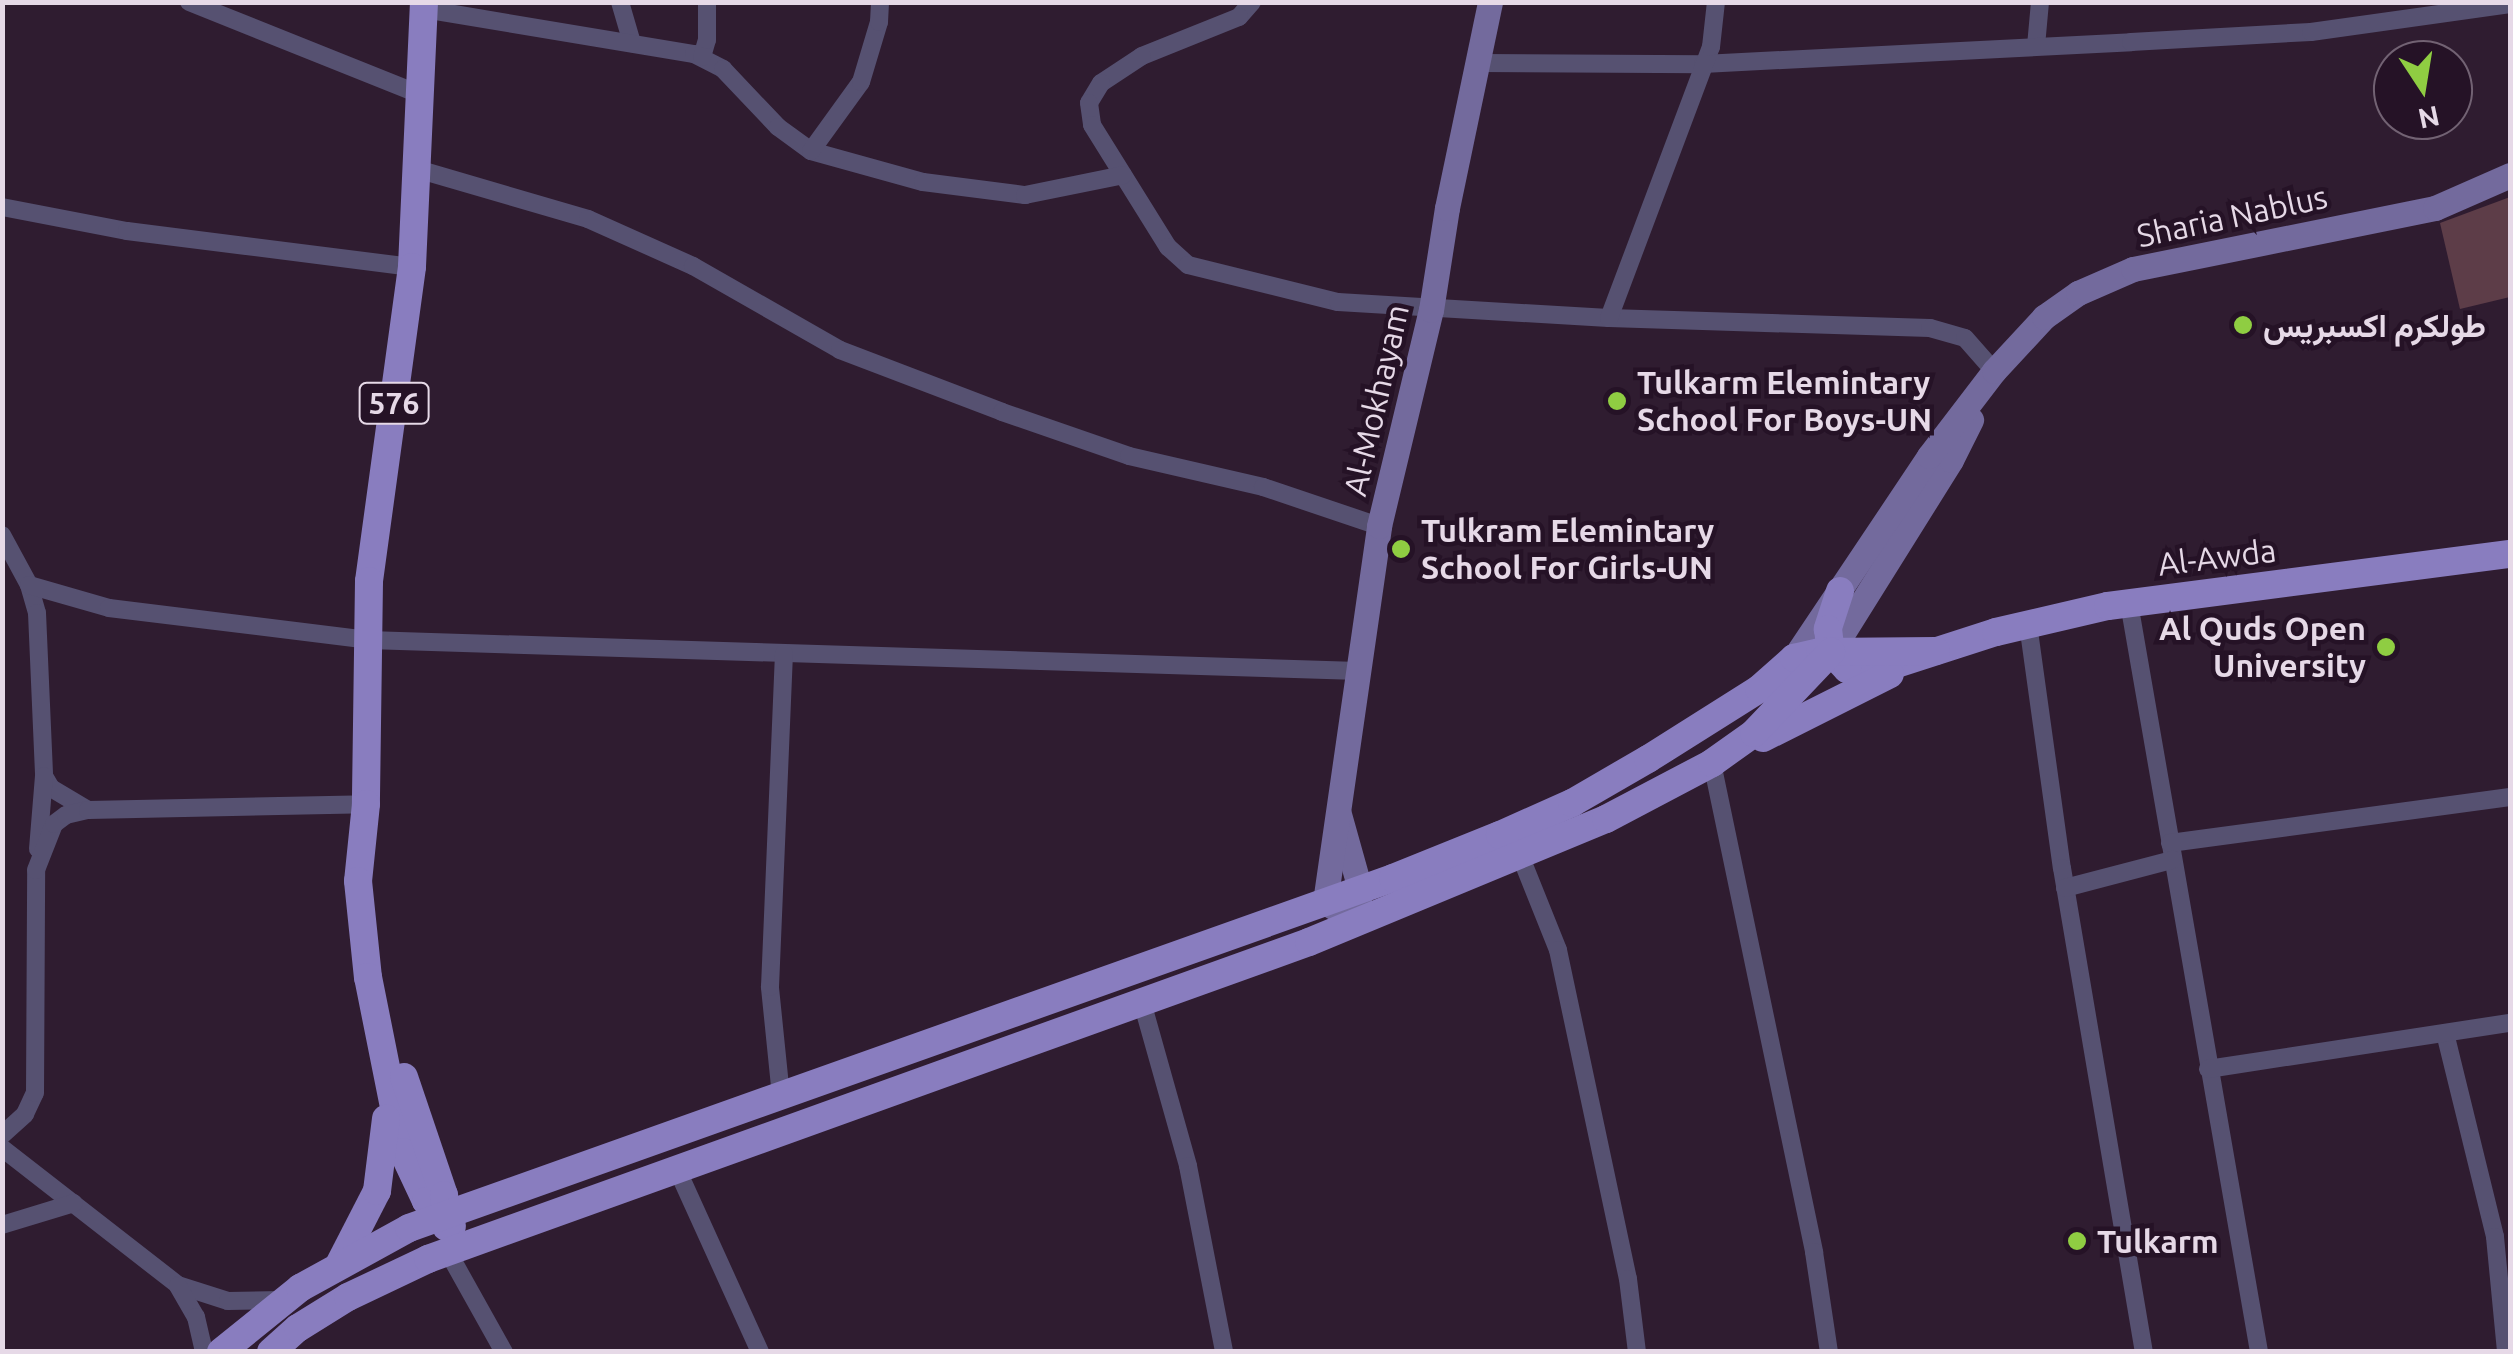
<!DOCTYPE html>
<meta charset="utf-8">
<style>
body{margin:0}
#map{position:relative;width:2513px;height:1354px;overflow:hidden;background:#2f1c30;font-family:Ubuntu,Vazirmatn,sans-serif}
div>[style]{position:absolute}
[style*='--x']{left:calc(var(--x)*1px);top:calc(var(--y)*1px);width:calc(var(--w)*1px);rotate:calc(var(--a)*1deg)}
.building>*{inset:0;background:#5d3d48}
.street>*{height:18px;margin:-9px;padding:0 9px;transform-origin:9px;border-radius:9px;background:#565171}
.secondary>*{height:25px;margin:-12.5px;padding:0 12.5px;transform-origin:12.5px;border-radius:12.5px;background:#736a9d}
.primary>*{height:28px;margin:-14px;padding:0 14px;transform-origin:14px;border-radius:14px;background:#897dbf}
.dots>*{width:28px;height:28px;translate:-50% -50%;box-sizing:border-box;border:5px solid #251226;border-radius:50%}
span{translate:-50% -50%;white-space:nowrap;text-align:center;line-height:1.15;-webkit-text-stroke:9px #251226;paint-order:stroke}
.shield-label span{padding:2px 8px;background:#251226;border:2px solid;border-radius:8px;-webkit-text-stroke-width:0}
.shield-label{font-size:30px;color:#e6d9e7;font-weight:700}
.street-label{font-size:32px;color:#e6d9e7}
.poi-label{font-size:32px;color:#e6d9e7;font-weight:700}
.left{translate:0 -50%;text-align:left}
.right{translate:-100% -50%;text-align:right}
.frame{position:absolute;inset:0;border:5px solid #e6d9e7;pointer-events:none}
.north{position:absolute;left:2373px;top:40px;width:100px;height:100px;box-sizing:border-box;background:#251226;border:2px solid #726273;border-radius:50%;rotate:168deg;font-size:28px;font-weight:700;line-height:40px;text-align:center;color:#e6d9e7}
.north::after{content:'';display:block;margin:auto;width:35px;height:45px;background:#8fcd42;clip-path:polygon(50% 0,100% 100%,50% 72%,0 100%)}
</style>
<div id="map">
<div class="building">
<i style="clip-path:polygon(2510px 197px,2510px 297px,2460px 309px,2440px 223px)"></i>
</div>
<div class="street">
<i style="--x:189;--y:2;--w:248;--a:21.8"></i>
<i style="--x:620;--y:2;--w:43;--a:73.7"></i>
<i style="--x:1252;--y:2;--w:20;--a:131"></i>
<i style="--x:1239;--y:17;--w:105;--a:158.1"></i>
<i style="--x:1142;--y:56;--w:49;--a:146.6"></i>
<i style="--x:1101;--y:83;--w:23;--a:121"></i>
<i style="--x:1089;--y:103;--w:22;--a:82"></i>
<i style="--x:1092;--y:125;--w:144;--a:58.1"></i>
<i style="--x:1168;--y:247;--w:27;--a:42"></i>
<i style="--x:1188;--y:265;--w:154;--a:13.9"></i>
<i style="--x:1338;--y:302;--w:271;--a:3.4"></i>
<i style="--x:1609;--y:318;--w:321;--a:1.8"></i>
<i style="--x:1930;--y:328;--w:36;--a:16"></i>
<i style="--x:1965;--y:338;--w:44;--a:48.7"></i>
<i style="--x:424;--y:9;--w:274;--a:9.5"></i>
<i style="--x:694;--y:54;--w:33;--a:27"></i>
<i style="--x:723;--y:69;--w:80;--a:46.5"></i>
<i style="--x:778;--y:127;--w:41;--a:36"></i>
<i style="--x:811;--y:151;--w:116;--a:15.5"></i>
<i style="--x:923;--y:182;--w:103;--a:7.3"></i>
<i style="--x:1025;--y:195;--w:100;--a:-11.5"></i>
<i style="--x:2036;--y:46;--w:44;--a:-84.8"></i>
<i style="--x:702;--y:57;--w:18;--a:-74"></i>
<i style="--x:707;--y:40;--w:38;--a:-90"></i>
<i style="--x:1480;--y:63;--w:223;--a:0.3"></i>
<i style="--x:1703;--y:64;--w:429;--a:-2.9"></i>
<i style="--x:2131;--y:42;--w:180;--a:-3.2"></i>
<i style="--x:2311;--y:32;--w:201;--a:-8"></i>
<i style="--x:811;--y:151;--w:85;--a:-54.1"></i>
<i style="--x:861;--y:82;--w:63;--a:-73.3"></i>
<i style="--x:879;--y:22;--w:20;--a:-87"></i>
<i style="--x:417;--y:169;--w:178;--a:16.3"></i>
<i style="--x:588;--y:219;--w:115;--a:24.1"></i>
<i style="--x:693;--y:266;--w:169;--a:29.7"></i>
<i style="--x:840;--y:350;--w:173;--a:20.9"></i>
<i style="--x:1002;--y:412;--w:134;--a:19.1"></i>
<i style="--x:1129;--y:456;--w:138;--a:13"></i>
<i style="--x:1263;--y:487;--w:122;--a:18.6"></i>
<i style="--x:2;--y:207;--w:127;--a:10.9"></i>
<i style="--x:127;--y:231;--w:287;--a:7.2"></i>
<i style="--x:1609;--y:318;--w:290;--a:-69.4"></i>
<i style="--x:1711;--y:47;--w:45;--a:-83.7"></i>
<i style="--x:2;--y:535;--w:57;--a:61.6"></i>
<i style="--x:29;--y:585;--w:29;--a:74"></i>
<i style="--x:37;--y:613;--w:163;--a:87.5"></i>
<i style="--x:44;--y:776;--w:14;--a:60"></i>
<i style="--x:51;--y:788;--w:43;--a:30.7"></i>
<i style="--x:29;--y:585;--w:83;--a:16"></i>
<i style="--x:109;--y:608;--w:261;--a:7"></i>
<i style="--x:368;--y:640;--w:991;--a:1.79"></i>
<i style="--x:2129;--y:603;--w:760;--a:80.15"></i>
<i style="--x:2028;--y:624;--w:246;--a:82.1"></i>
<i style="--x:2062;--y:868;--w:491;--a:80.4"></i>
<i style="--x:1712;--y:763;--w:500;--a:78.2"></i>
<i style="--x:1814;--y:1252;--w:101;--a:81.5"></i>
<i style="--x:2170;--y:843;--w:343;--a:-7.7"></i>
<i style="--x:38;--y:849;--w:73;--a:-85.3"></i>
<i style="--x:1520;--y:855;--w:102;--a:68.2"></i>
<i style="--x:1558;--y:950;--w:336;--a:78"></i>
<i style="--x:1628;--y:1279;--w:74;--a:83"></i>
<i style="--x:2065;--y:888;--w:111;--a:-14.7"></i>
<i style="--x:1142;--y:1002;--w:170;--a:74.3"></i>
<i style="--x:1188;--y:1166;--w:189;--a:79"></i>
<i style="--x:2445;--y:1033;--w:210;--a:76.2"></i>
<i style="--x:2495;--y:1237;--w:116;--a:84.5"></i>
<i style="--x:2208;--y:1069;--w:305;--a:-8.7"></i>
<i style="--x:781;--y:1096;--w:110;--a:-95.8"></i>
<i style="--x:770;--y:987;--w:334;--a:-87.6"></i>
<i style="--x:2;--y:1135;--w:31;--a:-42"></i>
<i style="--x:25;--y:1114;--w:23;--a:-65"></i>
<i style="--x:35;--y:1093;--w:223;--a:-89.7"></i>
<i style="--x:36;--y:870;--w:49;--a:-68.6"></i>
<i style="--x:54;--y:824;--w:15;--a:-37"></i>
<i style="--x:66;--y:815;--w:23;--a:-13"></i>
<i style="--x:88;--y:810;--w:278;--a:-1.2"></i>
<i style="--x:2;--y:1148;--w:223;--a:37.9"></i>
<i style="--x:178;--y:1285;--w:52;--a:17.7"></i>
<i style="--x:228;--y:1301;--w:54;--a:-1.1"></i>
<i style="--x:677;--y:1169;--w:201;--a:65.6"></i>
<i style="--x:2;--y:1225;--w:75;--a:-17"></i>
<i style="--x:448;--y:1252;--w:115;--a:60.8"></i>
<i style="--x:178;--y:1286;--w:36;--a:60"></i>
<i style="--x:196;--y:1317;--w:36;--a:77"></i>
</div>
<div class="secondary">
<i style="--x:1831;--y:652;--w:226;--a:-58"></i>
<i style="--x:1951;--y:460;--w:45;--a:-63.4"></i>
<i style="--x:1794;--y:658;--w:243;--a:-56.2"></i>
<i style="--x:1929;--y:456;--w:107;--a:-52.6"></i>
<i style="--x:1994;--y:371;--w:74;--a:-47.2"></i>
<i style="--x:2044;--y:317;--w:42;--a:-35.2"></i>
<i style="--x:2078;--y:293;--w:60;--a:-23.6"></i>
<i style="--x:2133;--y:269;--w:308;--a:-11.4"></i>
<i style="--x:2435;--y:208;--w:82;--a:-23.7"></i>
<i style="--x:1339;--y:814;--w:78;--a:74.4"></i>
<i style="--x:1360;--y:889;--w:33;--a:95"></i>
<i style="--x:1357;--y:922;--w:38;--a:-148"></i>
<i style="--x:1325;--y:902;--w:380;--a:-81.8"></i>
<i style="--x:1379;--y:526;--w:222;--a:-76.5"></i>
<i style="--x:1431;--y:310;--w:103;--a:-81.1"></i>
<i style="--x:1447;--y:208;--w:210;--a:-78.2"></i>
</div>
<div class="primary">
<i style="--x:424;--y:2;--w:265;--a:92.6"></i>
<i style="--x:412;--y:267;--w:317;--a:97.8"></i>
<i style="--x:369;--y:581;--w:223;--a:90.8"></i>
<i style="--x:366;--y:804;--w:77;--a:95.9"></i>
<i style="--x:358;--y:881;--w:97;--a:84.1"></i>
<i style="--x:368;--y:977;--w:178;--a:78.7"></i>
<i style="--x:403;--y:1152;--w:54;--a:64.9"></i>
<i style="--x:426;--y:1201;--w:36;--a:44"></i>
<i style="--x:1840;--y:591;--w:40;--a:108"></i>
<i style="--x:1828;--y:629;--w:23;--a:83"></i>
<i style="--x:1831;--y:652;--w:23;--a:47"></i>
<i style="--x:1847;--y:669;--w:28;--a:4"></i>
<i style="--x:1875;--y:671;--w:127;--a:-17.9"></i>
<i style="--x:1996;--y:632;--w:115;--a:-13.1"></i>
<i style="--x:2108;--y:606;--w:405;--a:-7.4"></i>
<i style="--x:1763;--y:738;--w:142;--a:-26.7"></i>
<i style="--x:404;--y:1077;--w:125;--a:71.3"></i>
<i style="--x:444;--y:1195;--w:32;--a:86"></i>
<i style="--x:340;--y:1263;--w:81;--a:-62.8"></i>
<i style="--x:377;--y:1191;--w:73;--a:-82.9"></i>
<i style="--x:221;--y:1352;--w:102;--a:-39"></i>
<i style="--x:300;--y:1288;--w:124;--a:-28.8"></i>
<i style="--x:409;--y:1228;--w:1044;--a:-19.58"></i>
<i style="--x:1393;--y:878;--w:115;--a:-21.9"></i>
<i style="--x:1500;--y:835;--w:79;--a:-24"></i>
<i style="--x:1572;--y:803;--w:88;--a:-30.1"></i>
<i style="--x:1648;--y:759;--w:131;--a:-32.2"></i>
<i style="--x:1759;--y:689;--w:47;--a:-41.5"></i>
<i style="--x:1794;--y:658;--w:27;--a:-13"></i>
<i style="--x:1820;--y:652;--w:116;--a:-0.5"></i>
<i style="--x:271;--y:1352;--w:36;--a:-42"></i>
<i style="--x:298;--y:1328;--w:59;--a:-31.8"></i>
<i style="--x:348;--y:1297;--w:89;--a:-25.4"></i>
<i style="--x:428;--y:1259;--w:936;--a:-19.79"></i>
<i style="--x:1309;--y:942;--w:321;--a:-22.5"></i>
<i style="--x:1606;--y:819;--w:120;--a:-27.8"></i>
<i style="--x:1712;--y:763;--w:52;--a:-35.5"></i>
<i style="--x:1754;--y:733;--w:112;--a:-46.5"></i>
</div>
<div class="dots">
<i style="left:2243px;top:325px;background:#8fcd42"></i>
<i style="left:1617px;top:401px;background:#8fcd42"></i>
<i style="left:1401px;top:549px;background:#8fcd42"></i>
<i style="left:2386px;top:647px;background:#8fcd42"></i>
<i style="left:2077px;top:1241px;background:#8fcd42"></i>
</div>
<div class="shield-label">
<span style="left:394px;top:403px">576</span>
</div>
<div class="street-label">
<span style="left:2232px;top:216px;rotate:-12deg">Sharia Nablus</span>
<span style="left:1376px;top:400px;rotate:-77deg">Al-Mokhayam</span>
<span style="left:2217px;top:557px;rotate:-7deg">Al-Awda</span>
</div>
<div class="poi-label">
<span class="left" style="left:2263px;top:325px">طولكرم اكسبريس</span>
<span class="left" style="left:1637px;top:401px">Tulkarm Elemintary<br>School For Boys-UN</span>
<span class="left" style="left:1421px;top:549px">Tulkram Elemintary<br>School For Girls-UN</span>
<span class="right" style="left:2366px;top:647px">Al Quds Open<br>University</span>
<span class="left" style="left:2097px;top:1241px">Tulkarm</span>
</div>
<div class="frame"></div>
<div class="north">N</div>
</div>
